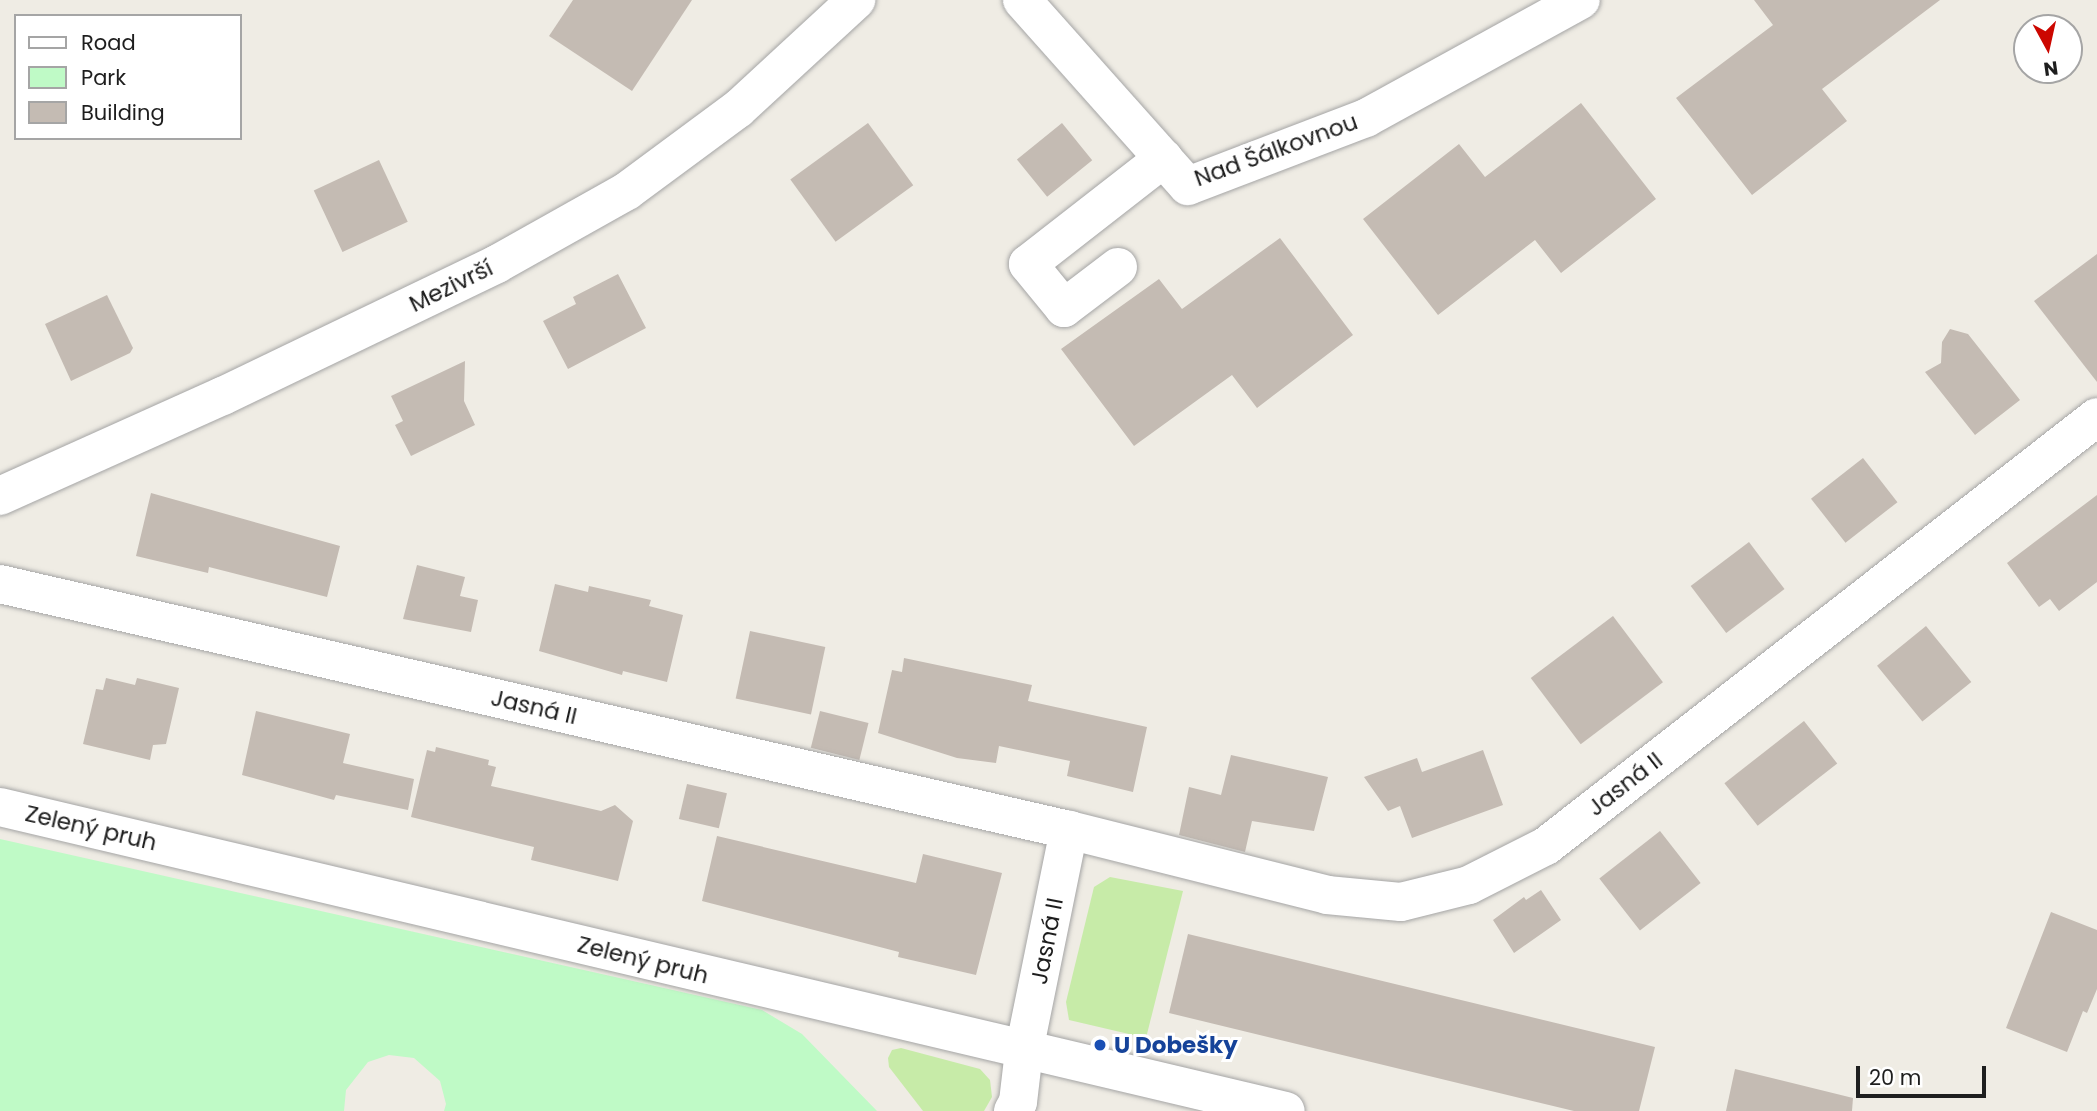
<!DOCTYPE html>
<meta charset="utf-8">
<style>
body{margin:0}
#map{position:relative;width:2097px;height:1111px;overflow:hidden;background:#efece4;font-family:Poppins,sans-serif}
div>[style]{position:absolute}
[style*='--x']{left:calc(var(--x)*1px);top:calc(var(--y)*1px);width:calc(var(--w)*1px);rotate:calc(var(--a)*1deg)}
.grass>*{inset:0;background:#c7eba8}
.park>*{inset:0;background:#bffac6}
.building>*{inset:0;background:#c4bbb3;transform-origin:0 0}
.roads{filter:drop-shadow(0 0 2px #a5a5a5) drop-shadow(0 0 2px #a5a5a5)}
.minor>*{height:38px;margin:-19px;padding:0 19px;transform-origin:19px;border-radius:19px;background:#fff}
.tertiary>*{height:38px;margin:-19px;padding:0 19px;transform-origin:19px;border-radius:19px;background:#fff}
.dots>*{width:19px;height:19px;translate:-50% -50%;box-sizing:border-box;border:4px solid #fff;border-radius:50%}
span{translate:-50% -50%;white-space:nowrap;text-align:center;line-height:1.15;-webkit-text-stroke:6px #fff;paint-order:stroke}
.street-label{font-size:23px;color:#1e1e1e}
.transit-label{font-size:23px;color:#164399;font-weight:700}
.left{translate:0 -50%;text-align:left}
.legend{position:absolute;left:14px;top:14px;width:228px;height:126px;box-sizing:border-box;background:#fff;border:2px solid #a5a5a5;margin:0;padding:9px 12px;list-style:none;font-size:21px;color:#1e1e1e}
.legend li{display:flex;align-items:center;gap:14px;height:35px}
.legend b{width:35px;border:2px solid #a5a5a5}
.north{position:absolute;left:2013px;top:14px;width:70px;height:70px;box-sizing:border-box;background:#fff;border:2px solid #a5a5a5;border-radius:50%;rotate:172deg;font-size:19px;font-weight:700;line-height:28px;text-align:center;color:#1e1e1e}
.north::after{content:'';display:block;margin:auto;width:24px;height:32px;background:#cc0700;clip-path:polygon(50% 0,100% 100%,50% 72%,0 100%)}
.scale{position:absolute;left:1856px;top:1066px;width:130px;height:32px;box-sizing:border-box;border:4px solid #1e1e1e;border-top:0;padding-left:9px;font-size:21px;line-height:24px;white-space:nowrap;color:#1e1e1e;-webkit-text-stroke:5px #fff;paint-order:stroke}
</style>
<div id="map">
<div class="grass">
<i style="clip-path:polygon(1110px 877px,1183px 891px,1146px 1038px,1069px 1020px,1066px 1002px,1094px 887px)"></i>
<i style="clip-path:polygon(901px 1048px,980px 1069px,990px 1080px,992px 1097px,984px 1111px,923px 1111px,889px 1067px,888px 1058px,892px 1050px)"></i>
</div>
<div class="park">
<i style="clip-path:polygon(0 839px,762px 1010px,802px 1034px,877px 1111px,444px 1111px,446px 1104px,440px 1081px,414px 1058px,389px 1055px,368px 1062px,346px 1090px,344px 1111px,0 1111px)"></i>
</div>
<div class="building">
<i style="clip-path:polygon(573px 0,692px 0,632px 91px,549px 36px)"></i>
<i style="clip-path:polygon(1754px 0,1940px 0,1822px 89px,1847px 121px,1752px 195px,1676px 98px,1773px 25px)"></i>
<i style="clip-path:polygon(1581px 103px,1656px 199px,1561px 273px,1535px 240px,1438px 315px,1363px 219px,1459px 144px,1485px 177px)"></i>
<i style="left:868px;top:123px;width:77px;height:96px;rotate:54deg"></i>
<i style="left:1062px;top:123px;width:48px;height:58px;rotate:51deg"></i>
<i style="left:379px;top:160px;width:68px;height:72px;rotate:65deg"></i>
<i style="clip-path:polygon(1280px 238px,1353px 335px,1257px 408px,1232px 375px,1134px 446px,1061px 349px,1159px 279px,1182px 309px)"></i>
<i style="clip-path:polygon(2097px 254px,2097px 382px,2034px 301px)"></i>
<i style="clip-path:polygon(618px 274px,646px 328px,568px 369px,543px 321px,576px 304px,573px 297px)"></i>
<i style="clip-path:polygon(107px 295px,133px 348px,130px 353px,71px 381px,45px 324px)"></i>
<i style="clip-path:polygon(1950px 329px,1968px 334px,2020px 400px,1975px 435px,1925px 372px,1941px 363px,1942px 342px)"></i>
<i style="clip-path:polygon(465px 361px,464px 401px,475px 425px,411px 456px,395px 425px,403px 421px,391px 396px)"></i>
<i style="left:1863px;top:458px;width:56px;height:66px;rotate:52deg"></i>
<i style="clip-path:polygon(151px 493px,340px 546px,327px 597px,209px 567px,208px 573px,136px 556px)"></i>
<i style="clip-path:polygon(2097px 495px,2097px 582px,2059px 611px,2050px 599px,2039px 607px,2007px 563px)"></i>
<i style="left:1749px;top:542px;width:59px;height:73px;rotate:53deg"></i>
<i style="clip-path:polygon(417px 565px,465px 577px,460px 596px,478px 600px,471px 632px,403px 619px)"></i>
<i style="clip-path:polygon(555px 584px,588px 592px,589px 586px,651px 600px,649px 606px,683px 615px,667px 682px,623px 671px,622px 675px,539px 651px)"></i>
<i style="left:1613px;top:616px;width:83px;height:103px;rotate:53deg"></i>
<i style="left:1926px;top:626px;width:72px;height:63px;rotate:51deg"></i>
<i style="left:750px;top:631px;width:77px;height:69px;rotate:12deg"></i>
<i style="clip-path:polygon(904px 658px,1032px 685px,1028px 701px,1147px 727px,1133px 792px,1067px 776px,1070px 761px,999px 746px,996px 763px,957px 758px,878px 733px,892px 670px,902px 672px)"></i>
<i style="clip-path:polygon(106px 678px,135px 685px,137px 678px,179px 688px,166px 744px,153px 745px,150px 760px,83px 744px,96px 689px,103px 690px)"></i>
<i style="clip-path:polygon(256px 711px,350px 734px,343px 763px,414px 779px,408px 810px,336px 795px,334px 800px,242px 775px)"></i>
<i style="left:820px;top:711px;width:50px;height:38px;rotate:14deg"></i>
<i style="left:1804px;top:721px;width:54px;height:101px;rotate:52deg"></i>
<i style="clip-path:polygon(436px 747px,489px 760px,488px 765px,496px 767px,491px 786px,601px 811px,615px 805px,633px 821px,618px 881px,531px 860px,534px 847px,411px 817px,427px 750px,435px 752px)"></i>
<i style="clip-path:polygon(1483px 750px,1503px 805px,1412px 838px,1400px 806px,1388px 811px,1364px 777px,1417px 758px,1422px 772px)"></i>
<i style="clip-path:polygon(1231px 755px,1328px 777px,1314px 831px,1252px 821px,1245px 852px,1179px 835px,1189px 787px,1221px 795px)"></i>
<i style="left:687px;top:784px;width:41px;height:36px;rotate:13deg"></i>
<i style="left:1660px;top:831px;width:66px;height:77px;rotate:52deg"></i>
<i style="clip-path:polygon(717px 836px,916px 883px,923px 854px,1002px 873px,976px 975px,898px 957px,899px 952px,702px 901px)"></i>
<i style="clip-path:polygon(1541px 890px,1561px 920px,1514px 953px,1493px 920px,1524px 897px,1526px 900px)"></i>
<i style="clip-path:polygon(2051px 912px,2097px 930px,2097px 989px,2087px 1013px,2083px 1011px,2067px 1052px,2006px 1028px)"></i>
<i style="clip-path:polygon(1188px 934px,1655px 1047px,1639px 1111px,1574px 1111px,1169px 1013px)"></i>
<i style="clip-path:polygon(1735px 1069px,1853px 1098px,1852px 1111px,1726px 1111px)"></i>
</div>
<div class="roads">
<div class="minor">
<i style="--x:1022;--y:0;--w:249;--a:48.3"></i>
<i style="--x:1188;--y:186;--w:191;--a:-20.9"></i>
<i style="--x:1366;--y:118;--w:245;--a:-28.8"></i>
<i style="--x:1118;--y:267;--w:68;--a:142.8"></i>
<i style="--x:1064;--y:308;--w:57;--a:-129.3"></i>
<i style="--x:1028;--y:264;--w:172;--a:-37.9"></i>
<i style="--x:0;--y:496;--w:244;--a:-24.2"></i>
<i style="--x:223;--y:396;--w:304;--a:-25.7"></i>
<i style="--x:497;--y:264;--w:149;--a:-29.3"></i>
<i style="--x:627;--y:191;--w:138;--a:-36.5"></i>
<i style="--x:738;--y:109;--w:161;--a:-42.7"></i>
<i style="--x:0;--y:584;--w:1097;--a:12.96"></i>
<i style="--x:1069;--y:830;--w:266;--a:14.1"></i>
<i style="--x:1327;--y:895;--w:74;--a:5.4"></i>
<i style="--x:1401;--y:902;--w:70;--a:-14"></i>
<i style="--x:1469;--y:885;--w:86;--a:-26.9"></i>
<i style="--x:1546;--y:846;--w:698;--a:-37.9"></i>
<i style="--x:1013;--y:1111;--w:10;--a:-61"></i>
<i style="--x:1018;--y:1102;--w:51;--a:-83.3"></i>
<i style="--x:1024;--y:1051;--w:226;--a:-78.5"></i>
</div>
<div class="tertiary">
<i style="--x:0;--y:807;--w:1321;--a:13.3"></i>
</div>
</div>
<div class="dots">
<i style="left:1100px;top:1045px;background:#1a4fb4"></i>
</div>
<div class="street-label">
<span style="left:1276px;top:150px;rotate:-20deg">Nad Šálkovnou</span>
<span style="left:451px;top:286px;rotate:-26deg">Mezivrší</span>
<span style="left:534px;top:707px;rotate:13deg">Jasná II</span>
<span style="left:1625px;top:784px;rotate:-38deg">Jasná II</span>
<span style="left:91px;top:828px;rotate:13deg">Zelený pruh</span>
<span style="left:1047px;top:941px;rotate:-79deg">Jasná II</span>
<span style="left:643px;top:960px;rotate:14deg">Zelený pruh</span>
</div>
<div class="transit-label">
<span class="left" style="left:1114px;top:1045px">U Dobešky</span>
</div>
<ul class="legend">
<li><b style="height:9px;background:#fff"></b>Road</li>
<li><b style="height:19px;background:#bffac6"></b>Park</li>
<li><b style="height:19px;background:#c4bbb3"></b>Building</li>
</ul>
<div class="north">N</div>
<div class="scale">20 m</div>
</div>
